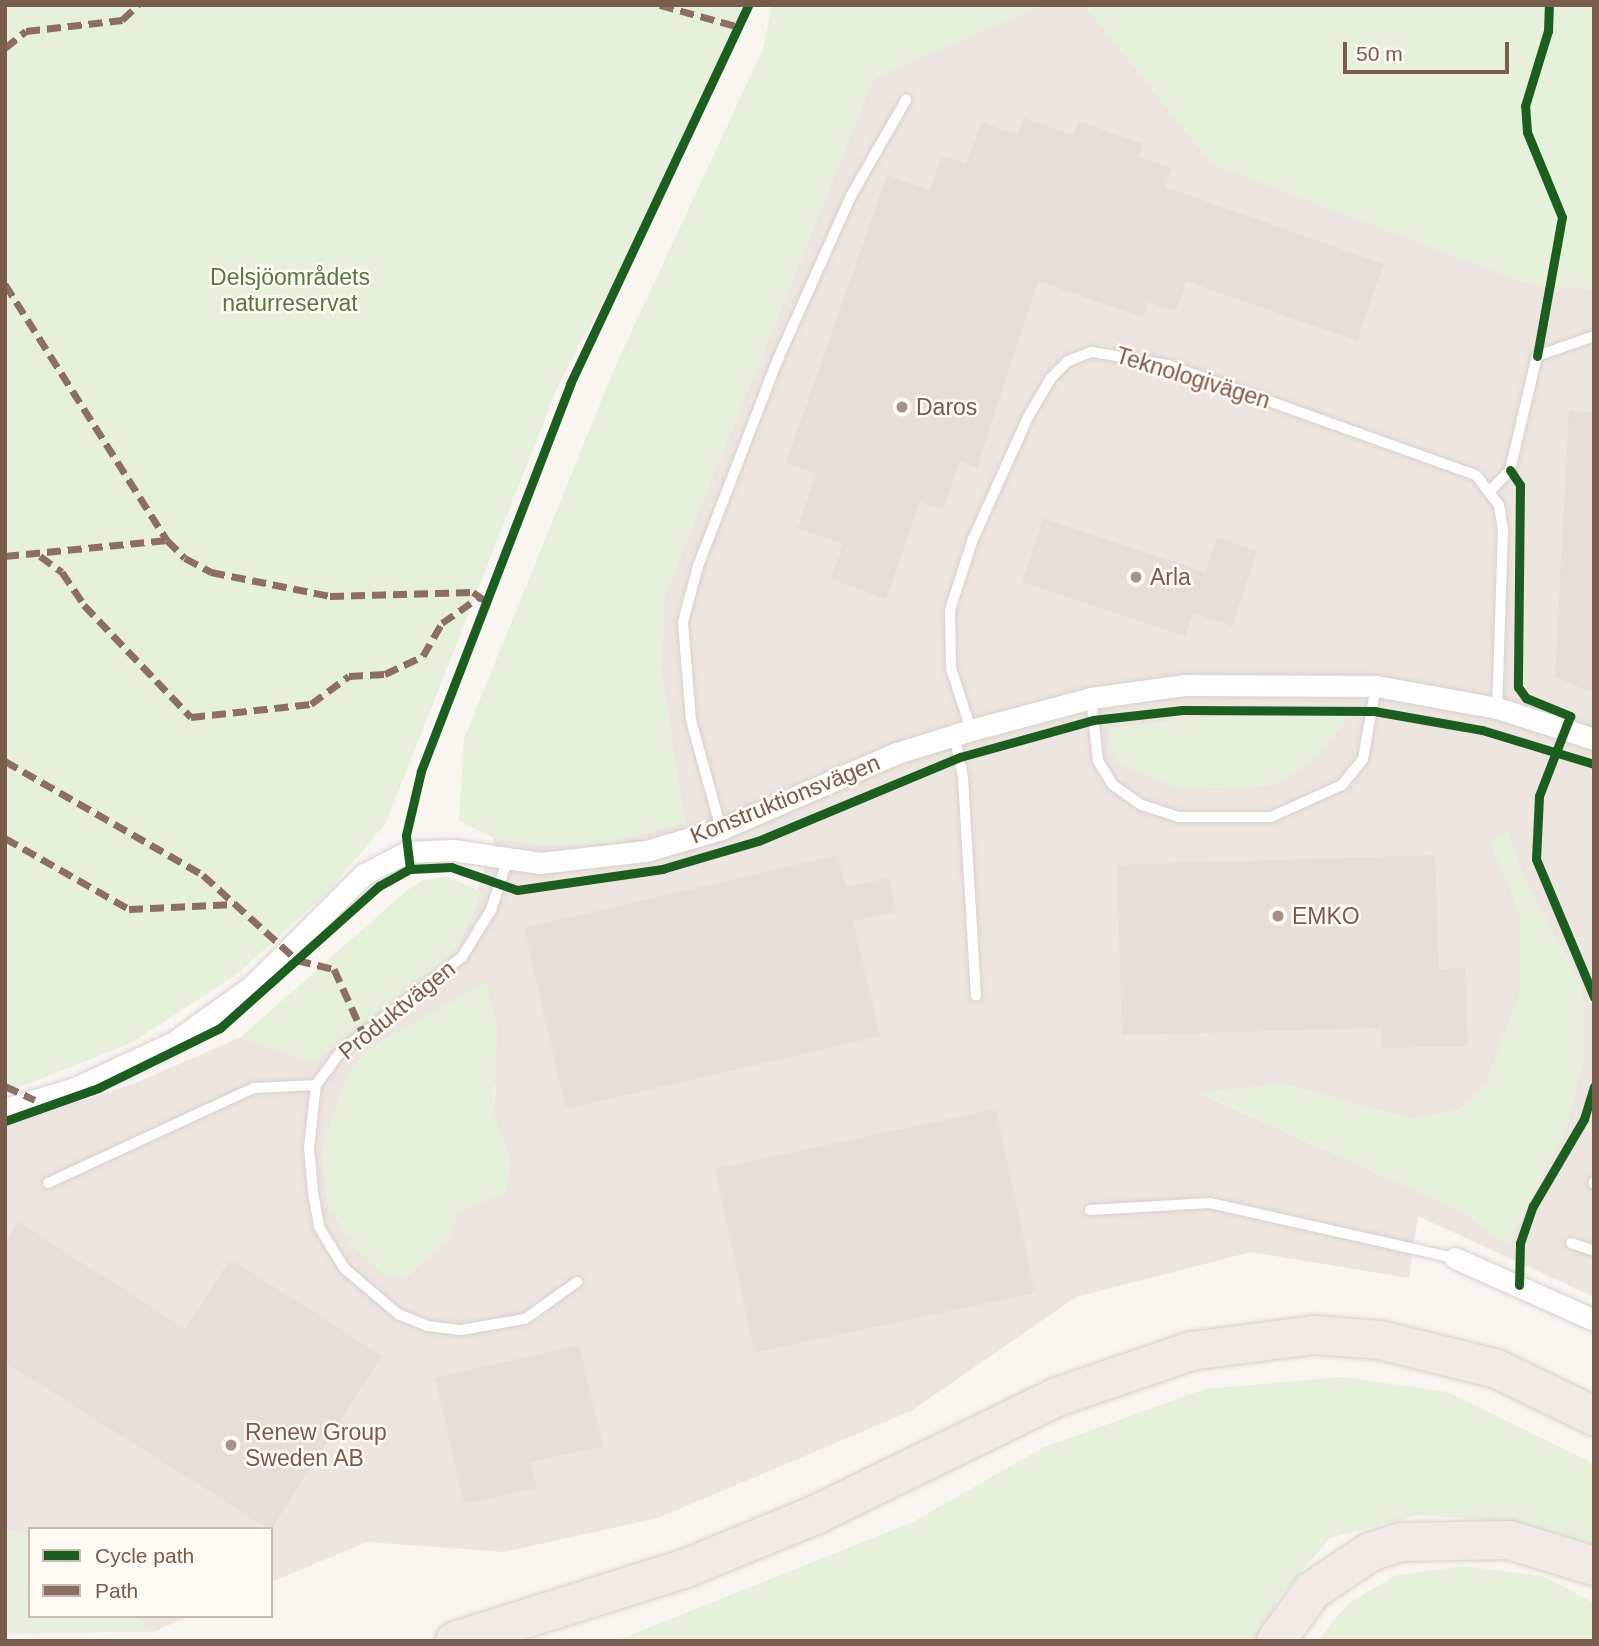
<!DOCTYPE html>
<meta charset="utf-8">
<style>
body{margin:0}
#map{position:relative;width:1599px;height:1646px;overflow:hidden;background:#f9f5f0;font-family:Helvetica,sans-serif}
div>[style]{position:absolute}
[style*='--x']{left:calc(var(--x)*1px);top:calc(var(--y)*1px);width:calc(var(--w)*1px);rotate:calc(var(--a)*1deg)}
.industrial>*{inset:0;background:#ede5e0}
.green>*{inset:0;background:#e7f0db}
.building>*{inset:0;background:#e6ded7;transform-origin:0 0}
.roads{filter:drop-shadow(0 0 2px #d7d1cb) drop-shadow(0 0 2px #d7d1cb)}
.service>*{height:10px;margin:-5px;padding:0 5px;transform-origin:5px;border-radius:5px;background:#fefefd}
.minor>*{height:21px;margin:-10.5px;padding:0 10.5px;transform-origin:10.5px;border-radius:10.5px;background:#fefefd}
.motorway>*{height:38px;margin:-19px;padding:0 19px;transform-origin:19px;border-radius:19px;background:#f2eae7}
.quiet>*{height:7px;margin-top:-3.5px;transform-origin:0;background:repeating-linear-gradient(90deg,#8d6e63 0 14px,transparent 0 21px)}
.cycleway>*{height:9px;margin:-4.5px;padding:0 4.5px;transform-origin:4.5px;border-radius:4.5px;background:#1b5e20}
.dots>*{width:19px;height:19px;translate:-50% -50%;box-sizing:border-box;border:4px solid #fffaf3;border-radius:50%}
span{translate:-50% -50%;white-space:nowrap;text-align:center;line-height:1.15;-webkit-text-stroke:5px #fffaf3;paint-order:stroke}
.park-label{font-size:23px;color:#537a41}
.street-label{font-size:23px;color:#7a5c4d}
.poi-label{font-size:23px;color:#7a5c4d}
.left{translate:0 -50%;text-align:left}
.frame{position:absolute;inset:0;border:7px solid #7a5c4d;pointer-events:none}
.legend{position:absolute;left:28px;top:1527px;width:245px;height:91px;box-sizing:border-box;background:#fffaf3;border:2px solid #cabbb1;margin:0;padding:9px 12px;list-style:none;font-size:21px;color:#7a5c4d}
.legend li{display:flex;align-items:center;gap:14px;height:35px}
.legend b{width:35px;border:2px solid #cabbb1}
.scale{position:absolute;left:1343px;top:42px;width:166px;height:32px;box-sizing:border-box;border:4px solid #7a5c4d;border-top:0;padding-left:9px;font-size:21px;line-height:24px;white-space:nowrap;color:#7a5c4d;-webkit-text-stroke:5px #fffaf3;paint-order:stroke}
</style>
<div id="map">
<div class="industrial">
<i style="clip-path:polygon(evenodd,1042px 5px,1085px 5px,1212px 164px,1535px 286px,1594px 289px,1594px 1297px,1418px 1216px,1409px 1278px,1251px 1252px,1076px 1297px,911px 1411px,658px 1518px,504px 1552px,367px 1542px,271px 1582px,271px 1529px,30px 1529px,30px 1536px,5px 1529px,5px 1126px,136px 1083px,241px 1037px,312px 1062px,459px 946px,494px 838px,544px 845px,685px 822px,661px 668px,664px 598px,874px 78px,1042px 5px,1255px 713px,1340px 716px,1277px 784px,1238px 788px,1175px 787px,1109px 728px,1255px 713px,1042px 5px,1507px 830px,1525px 879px,1582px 986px,1584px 1058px,1566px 1129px,1507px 1245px,1463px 1212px,1199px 1093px,1283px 1084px,1412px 1119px,1460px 1110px,1485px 1085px,1520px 993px,1520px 914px,1491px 844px,1507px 830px,1042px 5px,401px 1030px,496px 1087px,493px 1112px,510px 1159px,506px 1193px,353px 1246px,328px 1202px,321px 1154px,369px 1048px,401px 1030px)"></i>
<i style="clip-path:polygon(135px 1616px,190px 1616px,153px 1632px)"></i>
</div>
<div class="green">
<i style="clip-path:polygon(5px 5px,745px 5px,720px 76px,671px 178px,559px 383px,386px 823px,327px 893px,236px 975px,131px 1043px,5px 1093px)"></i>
<i style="clip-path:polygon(772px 5px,1042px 5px,874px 78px,664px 598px,661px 668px,685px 822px,613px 843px,544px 845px,494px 838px,459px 821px,464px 739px,615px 367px,763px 49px)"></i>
<i style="clip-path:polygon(1085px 5px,1594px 5px,1594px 289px,1535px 286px,1212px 164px)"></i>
<i style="clip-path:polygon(1255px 713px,1351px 716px,1313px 761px,1277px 784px,1238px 788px,1175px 787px,1119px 764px,1110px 742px,1109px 728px)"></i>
<i style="clip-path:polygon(1507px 829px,1525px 879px,1582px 986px,1584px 1058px,1566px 1129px,1507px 1246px,1463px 1212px,1198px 1092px,1283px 1084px,1411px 1119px,1460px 1110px,1485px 1085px,1520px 993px,1520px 914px,1490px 844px)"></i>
<i style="clip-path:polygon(447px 877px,482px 892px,459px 946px,420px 983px,312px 1063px,241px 1037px,405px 892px,423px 880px)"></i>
<i style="clip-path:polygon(486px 982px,498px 1028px,493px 1112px,510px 1159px,506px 1193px,461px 1211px,446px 1242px,405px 1279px,383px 1274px,353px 1246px,328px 1202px,321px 1154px,334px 1111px,348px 1073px,369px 1048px)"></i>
<i style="clip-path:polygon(1342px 1377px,1447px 1392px,1585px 1459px,1594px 1465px,1594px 1549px,1511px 1521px,1419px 1515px,1330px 1538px,1277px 1600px,1261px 1641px,616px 1641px,913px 1522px,1042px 1448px,1205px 1389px)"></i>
<i style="clip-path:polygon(5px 1529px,30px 1536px,30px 1616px,135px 1616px,153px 1632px,5px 1634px)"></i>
<i style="clip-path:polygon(1463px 1566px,1543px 1576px,1594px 1603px,1594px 1641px,1317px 1641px,1348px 1604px,1394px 1576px)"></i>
</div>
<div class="building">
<i style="clip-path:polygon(1024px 118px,1073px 135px,1078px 121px,1143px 144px,1139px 157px,1172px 168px,1165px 187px,1384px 264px,1357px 341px,1186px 281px,1176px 311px,1148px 302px,1143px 317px,1038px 281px,977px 468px,960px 461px,943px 510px,920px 502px,886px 599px,831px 579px,843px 544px,797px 528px,816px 474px,786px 463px,887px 175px,930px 190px,942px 155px,966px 164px,981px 122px,1018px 135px)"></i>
<i style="clip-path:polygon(1569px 411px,1594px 412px,1594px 693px,1555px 677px)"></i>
<i style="clip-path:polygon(1043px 518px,1205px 572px,1217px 537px,1257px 551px,1232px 626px,1193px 613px,1185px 636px,1022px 582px)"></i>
<i style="clip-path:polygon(838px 855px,846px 887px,889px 878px,896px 912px,853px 921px,880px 1036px,566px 1109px,524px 928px)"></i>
<i style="clip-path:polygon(1435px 855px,1439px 969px,1465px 968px,1468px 1046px,1381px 1048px,1381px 1028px,1122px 1035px,1117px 865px)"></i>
<i style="left:996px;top:1109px;width:188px;height:287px;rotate:78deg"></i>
<i style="clip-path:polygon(18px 1222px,185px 1329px,230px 1259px,382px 1356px,271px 1530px,5px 1362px,5px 1242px)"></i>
<i style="clip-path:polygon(579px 1345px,603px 1446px,531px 1462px,537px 1488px,464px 1504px,435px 1378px)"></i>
</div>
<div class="roads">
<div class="service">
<i style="--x:1490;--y:491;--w:29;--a:-46"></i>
<i style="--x:1510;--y:470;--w:117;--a:-76.7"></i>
<i style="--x:1537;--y:356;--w:60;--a:-19.3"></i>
<i style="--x:1091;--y:698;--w:63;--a:83.7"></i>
<i style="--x:1098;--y:761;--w:28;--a:58"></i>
<i style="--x:1113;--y:785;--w:35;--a:35"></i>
<i style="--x:1142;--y:805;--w:38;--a:18"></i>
<i style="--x:1178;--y:817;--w:93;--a:0"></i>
<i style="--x:1271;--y:817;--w:78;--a:-24.3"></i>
<i style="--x:1342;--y:785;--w:33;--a:-51"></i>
<i style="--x:1363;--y:759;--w:74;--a:-79.9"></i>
<i style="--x:971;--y:730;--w:65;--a:-107.9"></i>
<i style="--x:951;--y:668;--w:58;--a:-91"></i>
<i style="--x:950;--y:610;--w:75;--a:-72.1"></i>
<i style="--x:973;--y:539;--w:134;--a:-65.7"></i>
<i style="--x:1028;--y:417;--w:45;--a:-59.5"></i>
<i style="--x:1051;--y:378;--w:24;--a:-45"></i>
<i style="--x:1068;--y:361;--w:26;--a:-21"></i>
<i style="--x:1092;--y:352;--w:77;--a:9.7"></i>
<i style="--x:1168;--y:365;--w:327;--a:19.7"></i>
<i style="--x:1476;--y:475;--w:38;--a:53"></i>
<i style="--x:1499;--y:505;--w:25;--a:81"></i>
<i style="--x:1503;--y:530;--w:178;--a:91.9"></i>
<i style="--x:954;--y:735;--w:43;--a:77.9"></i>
<i style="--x:963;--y:777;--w:219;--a:86.6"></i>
<i style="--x:721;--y:829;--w:113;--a:-105.4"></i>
<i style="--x:691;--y:720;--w:98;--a:-94.7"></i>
<i style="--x:683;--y:622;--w:58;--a:-75"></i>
<i style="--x:698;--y:566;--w:222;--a:-68.9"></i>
<i style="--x:778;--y:359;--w:179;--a:-65.9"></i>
<i style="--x:851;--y:196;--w:111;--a:-60.2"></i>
<i style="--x:507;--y:861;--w:52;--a:108.1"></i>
<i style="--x:491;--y:910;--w:55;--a:121.7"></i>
<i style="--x:462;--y:957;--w:153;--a:142.2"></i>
<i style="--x:341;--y:1051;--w:42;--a:126.3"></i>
<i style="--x:316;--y:1085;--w:62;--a:96.4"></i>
<i style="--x:309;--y:1147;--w:45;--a:84.9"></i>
<i style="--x:313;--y:1192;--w:36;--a:80"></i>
<i style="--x:319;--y:1227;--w:48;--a:58.6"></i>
<i style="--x:344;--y:1268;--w:71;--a:40.4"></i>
<i style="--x:398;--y:1314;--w:31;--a:22"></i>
<i style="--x:427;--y:1326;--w:34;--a:7"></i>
<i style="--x:461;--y:1330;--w:65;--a:-9.8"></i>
<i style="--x:525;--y:1319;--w:64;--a:-35.4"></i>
<i style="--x:1594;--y:1182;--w:2;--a:90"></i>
<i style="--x:48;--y:1183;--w:227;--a:-24.8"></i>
<i style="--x:254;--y:1088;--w:62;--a:-2.8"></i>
<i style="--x:1090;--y:1210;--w:120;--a:-3.3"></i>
<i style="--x:1210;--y:1203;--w:251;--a:12.7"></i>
<i style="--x:1571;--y:1243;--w:24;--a:19"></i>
</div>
<div class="minor">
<i style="--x:5;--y:1109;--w:73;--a:-16.7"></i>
<i style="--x:75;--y:1088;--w:109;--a:-24.9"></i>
<i style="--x:174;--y:1042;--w:96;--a:-35.7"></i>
<i style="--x:252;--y:986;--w:158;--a:-45"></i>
<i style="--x:364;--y:874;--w:48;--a:-27.1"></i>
<i style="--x:407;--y:852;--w:46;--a:-2.5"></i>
<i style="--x:453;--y:850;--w:88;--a:8.5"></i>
<i style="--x:540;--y:863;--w:107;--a:-6.5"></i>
<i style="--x:646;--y:851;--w:78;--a:-16.3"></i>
<i style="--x:721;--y:829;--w:192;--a:-23.4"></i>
<i style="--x:897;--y:753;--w:77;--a:-17.3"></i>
<i style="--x:971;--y:730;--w:124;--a:-14.9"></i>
<i style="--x:1091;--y:698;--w:95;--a:-7.9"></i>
<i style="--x:1185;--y:685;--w:191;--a:0.3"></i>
<i style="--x:1376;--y:686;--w:123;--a:10.3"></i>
<i style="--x:1497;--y:708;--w:102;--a:17.7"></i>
<i style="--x:1455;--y:1258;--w:152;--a:24"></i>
</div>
<div class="motorway">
<i style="--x:455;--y:1641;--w:240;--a:-17.5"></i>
<i style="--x:684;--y:1569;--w:142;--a:-22.4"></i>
<i style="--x:815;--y:1515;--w:269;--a:-26"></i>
<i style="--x:1057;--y:1397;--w:142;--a:-18.9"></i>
<i style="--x:1191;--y:1351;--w:124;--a:-7.4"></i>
<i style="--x:1314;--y:1335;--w:66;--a:4.3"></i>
<i style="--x:1380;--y:1340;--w:121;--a:13.9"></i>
<i style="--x:1497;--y:1369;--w:108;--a:25.9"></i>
<i style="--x:1276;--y:1641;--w:62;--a:-54.2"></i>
<i style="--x:1312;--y:1591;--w:70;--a:-33.9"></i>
<i style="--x:1370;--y:1552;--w:33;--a:-18"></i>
<i style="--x:1401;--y:1542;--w:108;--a:-1.1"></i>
<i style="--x:1509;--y:1540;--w:89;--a:17"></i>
</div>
</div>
<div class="quiet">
<i style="--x:660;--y:5;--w:83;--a:15.4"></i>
<i style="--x:5;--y:48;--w:27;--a:-39"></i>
<i style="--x:26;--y:31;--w:97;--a:-6.5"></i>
<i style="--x:122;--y:20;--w:22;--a:-43"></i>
<i style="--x:5;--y:284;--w:303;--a:57.7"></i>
<i style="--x:167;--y:540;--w:25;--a:45"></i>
<i style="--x:185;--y:558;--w:30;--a:28"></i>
<i style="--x:211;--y:572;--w:121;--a:11.4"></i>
<i style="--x:330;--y:596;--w:143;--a:-1.6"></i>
<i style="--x:473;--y:592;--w:16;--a:35"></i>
<i style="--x:5;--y:556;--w:163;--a:-5.6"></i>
<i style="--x:40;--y:556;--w:27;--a:36"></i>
<i style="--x:62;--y:572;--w:40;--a:56"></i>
<i style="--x:84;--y:605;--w:155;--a:46.3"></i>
<i style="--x:191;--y:717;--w:121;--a:-6.2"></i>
<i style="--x:311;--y:704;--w:47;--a:-36.4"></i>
<i style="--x:349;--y:676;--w:36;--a:-3"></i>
<i style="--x:385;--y:674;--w:42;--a:-25.3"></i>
<i style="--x:423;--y:656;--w:38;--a:-60"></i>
<i style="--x:442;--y:623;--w:44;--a:-34.8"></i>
<i style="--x:5;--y:761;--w:228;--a:29.9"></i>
<i style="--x:203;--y:875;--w:127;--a:42.1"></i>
<i style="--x:297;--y:960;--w:38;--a:14"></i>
<i style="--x:334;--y:969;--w:72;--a:65.6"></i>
<i style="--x:5;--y:838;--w:143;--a:29.8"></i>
<i style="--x:129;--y:909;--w:106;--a:-2.7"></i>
<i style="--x:5;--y:1086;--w:33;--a:25"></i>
</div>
<div class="cycleway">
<i style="--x:1537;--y:356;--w:141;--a:-79.8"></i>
<i style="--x:1562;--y:217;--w:92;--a:-112.4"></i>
<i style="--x:1527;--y:132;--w:26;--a:-94"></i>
<i style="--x:1525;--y:106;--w:78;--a:-73"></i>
<i style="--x:1548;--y:31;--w:26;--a:-88"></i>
<i style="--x:1510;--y:470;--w:18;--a:56"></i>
<i style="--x:1520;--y:485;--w:202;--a:90.6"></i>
<i style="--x:1518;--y:687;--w:14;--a:54"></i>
<i style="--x:1526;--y:698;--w:48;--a:22.2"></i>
<i style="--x:1570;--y:716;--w:86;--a:111.2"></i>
<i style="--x:1539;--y:796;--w:63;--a:92.7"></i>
<i style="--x:1536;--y:859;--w:150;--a:67.2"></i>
<i style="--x:410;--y:869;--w:34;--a:-97"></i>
<i style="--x:406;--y:835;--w:66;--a:-76.8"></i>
<i style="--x:421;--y:771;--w:415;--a:-68.9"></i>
<i style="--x:570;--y:384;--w:419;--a:-64.8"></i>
<i style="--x:5;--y:1121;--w:99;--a:-19.5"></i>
<i style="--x:98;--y:1088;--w:136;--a:-26.2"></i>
<i style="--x:220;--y:1028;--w:213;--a:-41.8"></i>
<i style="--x:379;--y:886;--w:35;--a:-29"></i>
<i style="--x:410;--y:869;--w:41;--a:-2.8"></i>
<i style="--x:451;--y:867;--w:70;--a:19.2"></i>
<i style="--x:517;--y:890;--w:147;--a:-8.2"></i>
<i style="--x:662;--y:869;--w:100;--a:-16.3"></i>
<i style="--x:758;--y:841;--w:219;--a:-22.6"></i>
<i style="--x:960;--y:757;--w:138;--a:-15.5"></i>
<i style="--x:1093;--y:720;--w:90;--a:-6.4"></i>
<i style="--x:1182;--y:710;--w:192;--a:0.3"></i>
<i style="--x:1374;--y:711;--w:110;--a:10"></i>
<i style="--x:1482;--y:730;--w:117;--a:16.9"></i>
<i style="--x:1519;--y:1285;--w:42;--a:-88.6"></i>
<i style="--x:1520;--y:1243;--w:39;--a:-71"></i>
<i style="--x:1533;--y:1206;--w:101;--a:-59.6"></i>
<i style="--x:1584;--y:1119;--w:34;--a:-73"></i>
</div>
<div class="dots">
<i style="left:902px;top:407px;background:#a69286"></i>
<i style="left:1136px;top:577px;background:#a69286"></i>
<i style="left:1278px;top:916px;background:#a69286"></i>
<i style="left:231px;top:1445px;background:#a69286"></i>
</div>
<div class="park-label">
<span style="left:290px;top:290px">Delsjöområdets<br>naturreservat</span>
</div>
<div class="street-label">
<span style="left:1193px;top:378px;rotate:17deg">Teknologivägen</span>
<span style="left:785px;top:799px;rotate:-22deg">Konstruktionsvägen</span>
<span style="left:397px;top:1010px;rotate:-39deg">Produktvägen</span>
</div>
<div class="poi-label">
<span class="left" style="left:916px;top:407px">Daros</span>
<span class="left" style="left:1150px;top:577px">Arla</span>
<span class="left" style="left:1292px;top:916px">EMKO</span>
<span class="left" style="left:245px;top:1445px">Renew Group<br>Sweden AB</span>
</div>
<div class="frame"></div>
<ul class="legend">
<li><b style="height:9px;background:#1b5e20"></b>Cycle path</li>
<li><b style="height:9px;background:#8d6e63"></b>Path</li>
</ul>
<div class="scale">50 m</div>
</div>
